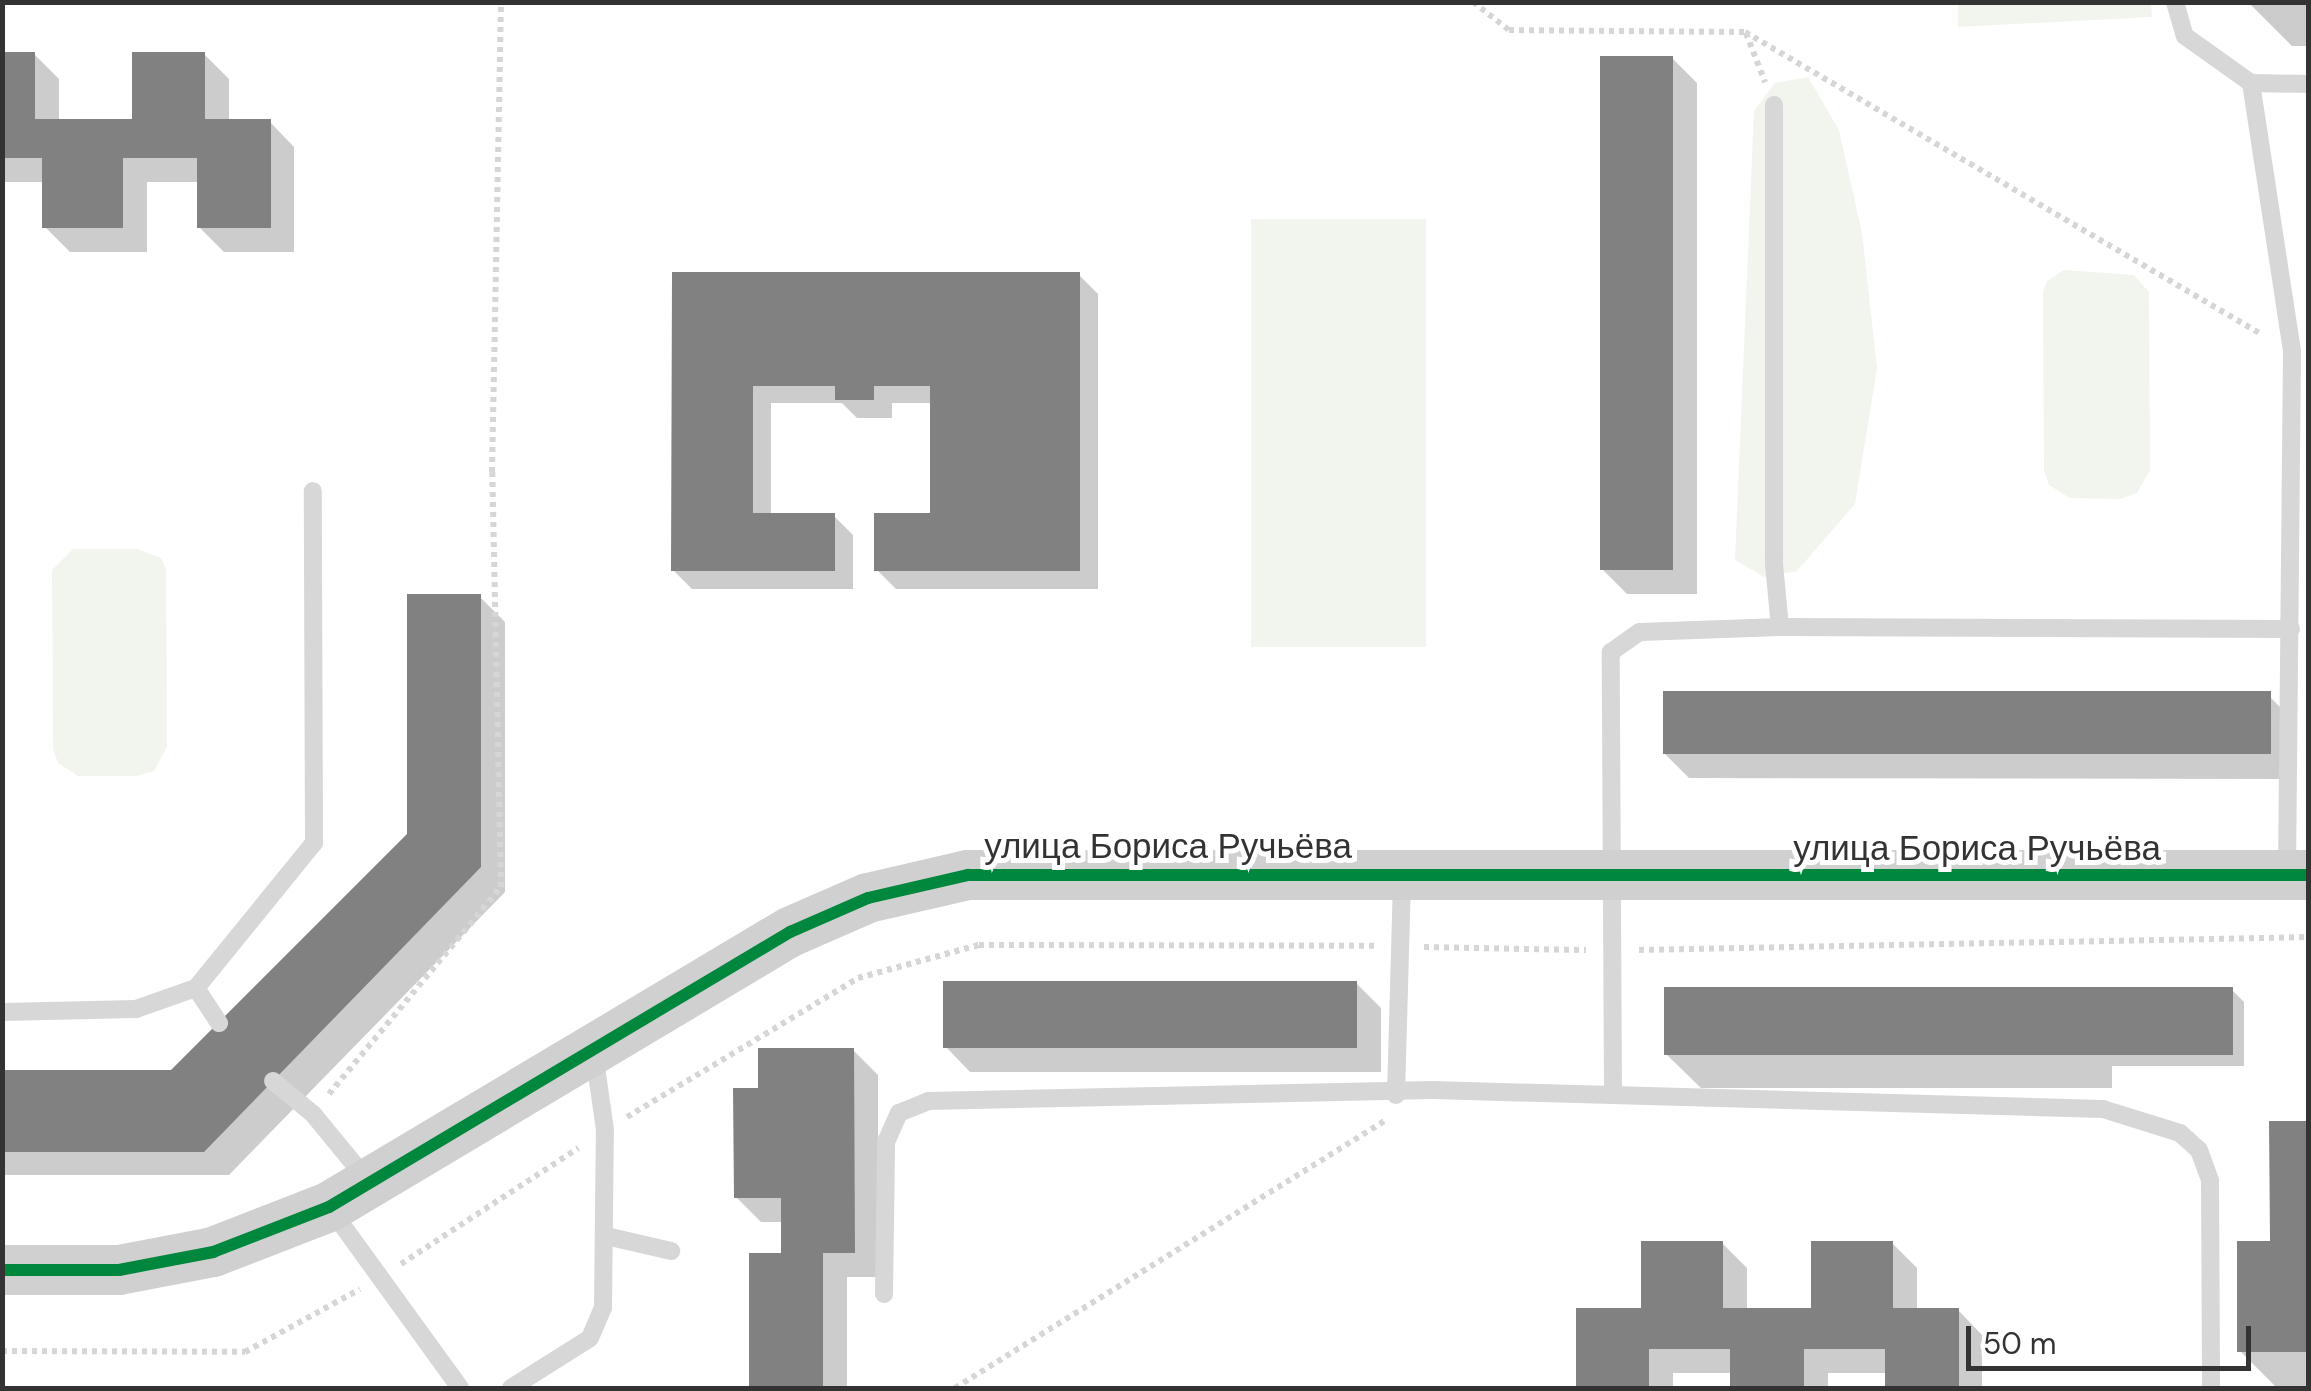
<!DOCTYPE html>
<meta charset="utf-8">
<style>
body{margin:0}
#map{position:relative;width:2311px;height:1391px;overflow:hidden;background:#fff;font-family:"DM Sans",sans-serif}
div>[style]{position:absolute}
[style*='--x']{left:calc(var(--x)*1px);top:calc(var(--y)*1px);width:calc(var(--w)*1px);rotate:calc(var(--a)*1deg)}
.green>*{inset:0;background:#f1f5ed;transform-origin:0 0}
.shadow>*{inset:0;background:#0003}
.building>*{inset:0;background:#818181;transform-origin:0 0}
.path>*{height:6px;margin-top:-3px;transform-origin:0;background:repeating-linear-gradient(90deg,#d6d6d6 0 5px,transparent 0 10px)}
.lane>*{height:18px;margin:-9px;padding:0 9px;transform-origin:9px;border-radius:9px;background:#d7d7d7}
.secondary>*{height:50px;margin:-25px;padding:0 25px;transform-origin:25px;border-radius:25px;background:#d0d0d0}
.cycleway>*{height:12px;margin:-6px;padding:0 6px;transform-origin:6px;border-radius:6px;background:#00873e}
span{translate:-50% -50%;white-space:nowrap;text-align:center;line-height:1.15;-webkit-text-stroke:10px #fff;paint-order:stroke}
.street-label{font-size:35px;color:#333}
.frame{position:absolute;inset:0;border:5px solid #333;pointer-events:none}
.scale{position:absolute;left:1966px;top:1326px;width:285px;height:45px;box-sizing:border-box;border:5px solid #333;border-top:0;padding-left:12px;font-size:30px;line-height:35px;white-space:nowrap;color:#333;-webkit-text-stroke:8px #fff;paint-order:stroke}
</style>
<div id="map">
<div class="green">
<i style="clip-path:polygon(1958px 3px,2151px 3px,2152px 17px,1958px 27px)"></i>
<i style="clip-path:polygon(1808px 77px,1839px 130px,1862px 233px,1877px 368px,1855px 504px,1797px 571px,1764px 577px,1735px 560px,1754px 111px,1775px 83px)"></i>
<i style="left:1251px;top:219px;width:175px;height:428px"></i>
<i style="clip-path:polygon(2064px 270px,2134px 275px,2149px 292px,2150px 470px,2137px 493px,2120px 499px,2070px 498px,2049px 485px,2044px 471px,2043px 292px,2047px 281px)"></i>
<i style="clip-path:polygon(73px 549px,137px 549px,161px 558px,166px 569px,167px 747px,154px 771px,137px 776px,78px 776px,58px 763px,53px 749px,52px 570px)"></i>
</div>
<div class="shadow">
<i style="clip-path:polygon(2248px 2px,2308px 2px,2308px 46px,2292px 46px)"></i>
<i style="clip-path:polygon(2px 54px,34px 54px,59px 79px,59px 122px,135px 122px,204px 54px,229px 79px,229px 122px,270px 122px,294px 147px,294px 252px,224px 252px,199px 227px,199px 182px,147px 182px,147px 252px,70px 252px,45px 227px,45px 182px,2px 182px)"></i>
<i style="clip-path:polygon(1672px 58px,1697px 83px,1697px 594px,1627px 594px,1602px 569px)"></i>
<i style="clip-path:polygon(674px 275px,1079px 275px,1098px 294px,1098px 589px,896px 589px,877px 570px,933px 516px,933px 403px,892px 403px,892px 418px,857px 418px,842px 403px,771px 403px,771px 516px,834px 516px,853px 535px,853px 589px,692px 589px,673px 570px)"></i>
<i style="clip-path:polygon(480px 597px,505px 622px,505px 892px,229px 1175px,2px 1175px,2px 1072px,172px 1072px,410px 835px)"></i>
<i style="clip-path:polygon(2270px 697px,2289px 716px,2289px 779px,1689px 778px,1664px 753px)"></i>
<i style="clip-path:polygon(1356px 983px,1381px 1008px,1381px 1072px,970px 1072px,946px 1047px)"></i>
<i style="clip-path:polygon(2232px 990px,2244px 1002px,2244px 1066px,2112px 1066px,2112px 1088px,1701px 1088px,1666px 1054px)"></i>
<i style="clip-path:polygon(853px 1050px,878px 1075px,878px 1277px,847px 1277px,847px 1388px,753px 1388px,784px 1256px,784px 1222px,761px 1222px,736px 1197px,760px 1091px)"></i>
<i style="clip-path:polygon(2272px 1123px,2308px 1123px,2308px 1388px,2277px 1388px,2240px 1351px,2272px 1244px)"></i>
<i style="clip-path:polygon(1722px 1243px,1747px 1268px,1747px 1310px,1814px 1310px,1892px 1243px,1917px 1268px,1917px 1310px,1958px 1310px,1982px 1335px,1982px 1388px,1887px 1388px,1887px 1373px,1828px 1373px,1828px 1388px,1733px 1388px,1733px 1373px,1673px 1373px,1673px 1388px,1579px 1388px,1579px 1310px,1643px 1310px)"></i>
</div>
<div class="building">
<i style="clip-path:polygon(2px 52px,35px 52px,35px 119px,132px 119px,132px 52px,205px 52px,205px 119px,271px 119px,271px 228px,197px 228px,197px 158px,123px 158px,123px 228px,42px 228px,42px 158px,2px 158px)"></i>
<i style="left:1600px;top:56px;width:73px;height:514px"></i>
<i style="clip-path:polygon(672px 272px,1080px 272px,1080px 571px,874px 571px,874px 513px,930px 513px,930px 386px,874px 386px,874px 400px,835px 400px,835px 386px,753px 386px,753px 513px,835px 513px,835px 571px,671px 571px)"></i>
<i style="clip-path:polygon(407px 594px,481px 594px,481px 867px,204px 1152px,2px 1152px,2px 1070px,171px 1070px,407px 834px)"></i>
<i style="left:1663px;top:691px;width:608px;height:63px"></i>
<i style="left:943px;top:981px;width:414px;height:67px"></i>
<i style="left:1664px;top:987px;width:569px;height:68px"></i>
<i style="clip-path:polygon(758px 1048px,854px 1048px,855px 1253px,823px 1253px,823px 1388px,749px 1388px,749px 1253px,781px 1253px,781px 1198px,734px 1198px,733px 1088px,758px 1088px)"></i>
<i style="clip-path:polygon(2269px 1121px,2308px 1121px,2308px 1352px,2237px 1352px,2237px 1241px,2270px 1241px)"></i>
<i style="clip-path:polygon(1641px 1241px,1723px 1241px,1723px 1308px,1811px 1308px,1811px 1241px,1893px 1241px,1893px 1308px,1959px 1308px,1959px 1388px,1885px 1388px,1885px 1349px,1804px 1349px,1804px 1388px,1730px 1388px,1730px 1349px,1649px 1349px,1649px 1388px,1576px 1388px,1576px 1308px,1641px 1308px)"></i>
</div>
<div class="path">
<i style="--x:1473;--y:2;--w:46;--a:37.9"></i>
<i style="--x:1509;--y:30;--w:236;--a:0.5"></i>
<i style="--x:1745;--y:32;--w:598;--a:30.34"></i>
<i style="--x:1746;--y:33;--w:53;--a:68.8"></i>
<i style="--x:1424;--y:947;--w:162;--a:1.1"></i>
<i style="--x:1639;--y:950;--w:669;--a:-1.11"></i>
<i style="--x:329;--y:1094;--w:269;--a:-50.3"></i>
<i style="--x:501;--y:887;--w:415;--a:-91.2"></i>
<i style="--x:492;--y:472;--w:470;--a:-88.9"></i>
<i style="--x:627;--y:1117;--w:270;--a:-31"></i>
<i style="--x:858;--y:978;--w:125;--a:-15.3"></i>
<i style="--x:979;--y:945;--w:398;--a:0.1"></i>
<i style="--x:401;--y:1264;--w:212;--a:-33.2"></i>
<i style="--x:2;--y:1351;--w:243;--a:0.2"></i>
<i style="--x:245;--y:1352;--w:131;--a:-28.7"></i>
<i style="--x:955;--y:1388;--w:508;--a:-31.87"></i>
</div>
<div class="lane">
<i style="--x:2175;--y:2;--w:35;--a:74"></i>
<i style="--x:2185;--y:36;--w:81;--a:35.5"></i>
<i style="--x:2251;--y:83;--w:57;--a:1"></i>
<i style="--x:2251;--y:83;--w:272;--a:81.3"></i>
<i style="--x:2292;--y:352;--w:522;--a:90.55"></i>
<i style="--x:1774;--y:105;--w:459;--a:90"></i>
<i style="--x:1774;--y:564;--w:63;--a:84.6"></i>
<i style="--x:1780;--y:627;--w:511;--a:0.22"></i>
<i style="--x:196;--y:988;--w:42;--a:56.7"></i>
<i style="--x:2;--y:1012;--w:134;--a:-1.3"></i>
<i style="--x:136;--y:1009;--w:64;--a:-19.3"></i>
<i style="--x:196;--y:988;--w:187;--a:-50.9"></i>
<i style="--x:314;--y:843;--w:352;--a:-90.2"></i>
<i style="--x:273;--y:1081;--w:52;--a:39.5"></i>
<i style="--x:313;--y:1114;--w:87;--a:50.6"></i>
<i style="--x:1396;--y:1095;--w:215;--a:-88.4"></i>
<i style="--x:1613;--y:1095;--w:443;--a:-90.3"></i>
<i style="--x:1611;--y:652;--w:35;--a:-35"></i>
<i style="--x:1640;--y:632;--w:140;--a:-2"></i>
<i style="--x:332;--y:1211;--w:218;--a:54.1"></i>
<i style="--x:606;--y:1236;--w:67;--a:13"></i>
<i style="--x:884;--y:1294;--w:152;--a:-89.2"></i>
<i style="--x:886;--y:1142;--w:32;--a:-66"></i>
<i style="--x:899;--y:1113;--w:31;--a:-22"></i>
<i style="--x:928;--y:1101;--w:505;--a:-1.25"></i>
<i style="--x:1433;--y:1090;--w:670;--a:1.62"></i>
<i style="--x:2103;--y:1109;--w:81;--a:17.3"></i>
<i style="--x:2180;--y:1133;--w:25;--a:42"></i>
<i style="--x:2199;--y:1150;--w:33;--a:70"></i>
<i style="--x:2210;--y:1181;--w:207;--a:89.7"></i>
<i style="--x:511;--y:1388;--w:93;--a:-32.3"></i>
<i style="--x:590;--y:1338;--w:33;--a:-67"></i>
<i style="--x:603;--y:1308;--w:178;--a:-89.4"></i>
<i style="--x:605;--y:1130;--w:78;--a:-98.1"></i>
</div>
<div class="secondary">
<i style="--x:2;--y:1270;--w:117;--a:0"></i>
<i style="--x:119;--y:1270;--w:96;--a:-10.8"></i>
<i style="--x:213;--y:1252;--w:124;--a:-21.2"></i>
<i style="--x:329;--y:1207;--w:537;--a:-30.82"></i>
<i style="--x:790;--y:932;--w:85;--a:-23.6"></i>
<i style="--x:868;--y:898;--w:103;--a:-13"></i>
<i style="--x:968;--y:875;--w:1340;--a:0"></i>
</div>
<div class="cycleway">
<i style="--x:2;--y:1270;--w:117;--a:0"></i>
<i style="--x:119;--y:1270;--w:96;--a:-10.8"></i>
<i style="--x:213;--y:1252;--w:124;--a:-21.2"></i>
<i style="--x:329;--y:1207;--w:537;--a:-30.82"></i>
<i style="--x:790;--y:932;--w:85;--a:-23.6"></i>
<i style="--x:868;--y:898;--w:103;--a:-13"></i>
<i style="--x:968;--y:875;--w:1340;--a:0"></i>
</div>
<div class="street-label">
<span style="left:1168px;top:846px">улица Бориса Ручьёва</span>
<span style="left:1977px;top:848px">улица Бориса Ручьёва</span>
</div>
<div class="frame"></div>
<div class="scale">50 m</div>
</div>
